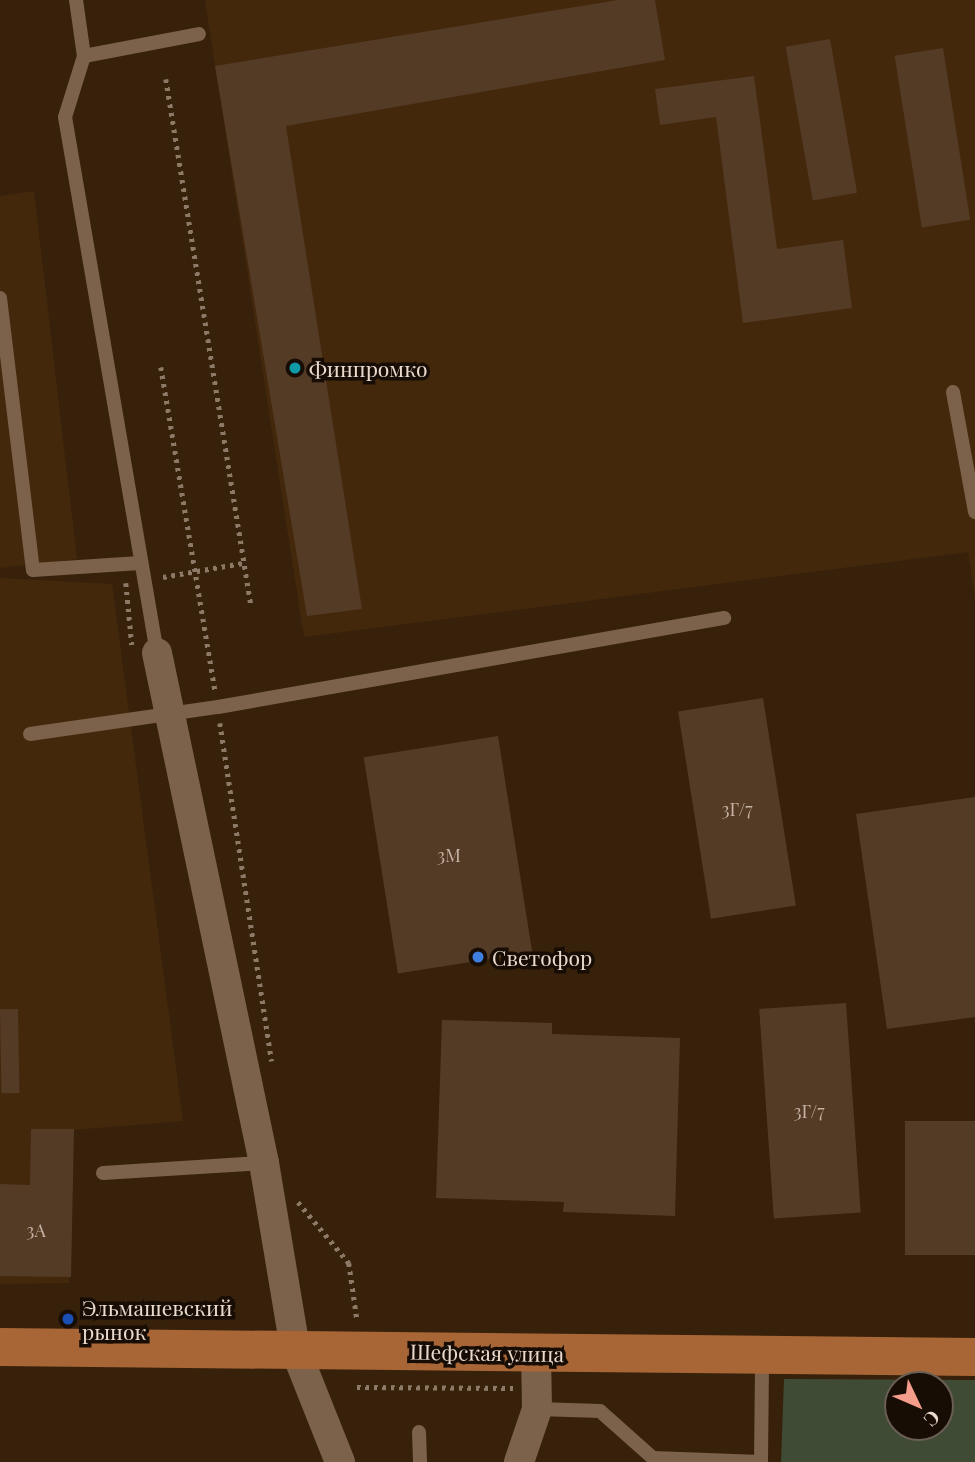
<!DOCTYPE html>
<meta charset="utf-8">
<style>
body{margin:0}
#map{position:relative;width:975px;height:1462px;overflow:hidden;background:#37210b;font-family:"Playfair Display",serif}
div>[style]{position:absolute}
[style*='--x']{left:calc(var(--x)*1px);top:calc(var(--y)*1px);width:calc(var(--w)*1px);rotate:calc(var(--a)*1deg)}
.built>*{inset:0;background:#44280c}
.green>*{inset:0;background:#404b36}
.building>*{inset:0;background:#543b26;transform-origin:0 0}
.path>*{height:4.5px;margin-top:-2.25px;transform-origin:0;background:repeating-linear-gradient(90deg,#8c7968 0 3.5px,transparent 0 8.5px)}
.service>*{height:14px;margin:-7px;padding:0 7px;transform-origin:7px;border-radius:7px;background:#7c614b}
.minor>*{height:30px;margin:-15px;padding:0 15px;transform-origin:15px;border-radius:15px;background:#7c614b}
.primary>*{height:38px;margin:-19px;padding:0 19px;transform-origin:19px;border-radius:19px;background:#a86636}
.dots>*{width:19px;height:19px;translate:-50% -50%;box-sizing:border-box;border:4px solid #170d05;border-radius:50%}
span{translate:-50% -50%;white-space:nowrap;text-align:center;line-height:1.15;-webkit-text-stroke:7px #170d05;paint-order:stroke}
.number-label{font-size:18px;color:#c4b2a4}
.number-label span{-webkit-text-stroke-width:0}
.poi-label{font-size:21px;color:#eadace}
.left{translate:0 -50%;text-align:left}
.street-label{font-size:21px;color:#eadace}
.north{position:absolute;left:884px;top:1371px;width:70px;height:70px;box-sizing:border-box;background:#170d05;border:2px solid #6b5f55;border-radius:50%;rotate:134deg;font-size:19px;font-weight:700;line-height:28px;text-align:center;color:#eadace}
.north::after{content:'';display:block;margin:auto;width:24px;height:32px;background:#f49d8b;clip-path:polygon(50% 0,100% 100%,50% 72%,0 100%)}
</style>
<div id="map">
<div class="built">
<i style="clip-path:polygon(205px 0,975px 0,975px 598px,968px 552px,304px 637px)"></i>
<i style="clip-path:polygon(34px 191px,77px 559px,0 568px,0 196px)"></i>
<i style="clip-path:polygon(0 578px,112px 584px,183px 1121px,72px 1130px,69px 1283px,0 1284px)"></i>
</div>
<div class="green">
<i style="clip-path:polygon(evenodd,784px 1379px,975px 1380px,975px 1462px,781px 1462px,784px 1379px,898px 1385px,940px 1385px,940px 1427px,898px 1427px,898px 1385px)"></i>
</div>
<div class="building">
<i style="clip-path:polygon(618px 0,655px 0,665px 60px,286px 126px,362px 609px,307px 616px,215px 66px)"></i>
<i style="left:830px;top:39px;width:156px;height:45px;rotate:80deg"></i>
<i style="left:943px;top:48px;width:174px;height:49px;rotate:81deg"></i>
<i style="clip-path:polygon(754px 76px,777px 249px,843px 240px,852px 308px,743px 323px,716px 117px,660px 125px,655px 89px)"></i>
<i style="left:763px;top:698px;width:210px;height:86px;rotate:81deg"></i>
<i style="left:498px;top:736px;width:219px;height:136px;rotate:81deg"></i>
<i style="clip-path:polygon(975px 797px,975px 1017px,887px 1029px,856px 814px)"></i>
<i style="left:846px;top:1003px;width:210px;height:87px;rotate:86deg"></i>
<i style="left:18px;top:1009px;width:84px;height:18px;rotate:89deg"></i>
<i style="clip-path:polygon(442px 1020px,552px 1023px,552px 1034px,680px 1038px,675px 1216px,563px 1212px,564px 1202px,436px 1198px)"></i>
<i style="left:905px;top:1121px;width:70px;height:134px"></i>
<i style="clip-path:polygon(31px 1129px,74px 1129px,71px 1277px,0 1276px,0 1184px,30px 1185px)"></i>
</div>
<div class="path">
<i style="--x:166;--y:79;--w:533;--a:80.82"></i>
<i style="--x:161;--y:367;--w:327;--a:80.5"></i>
<i style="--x:163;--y:577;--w:81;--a:-9.9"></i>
<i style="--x:126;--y:583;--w:62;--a:84.5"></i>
<i style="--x:220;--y:723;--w:342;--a:81.3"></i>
<i style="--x:298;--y:1202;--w:80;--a:50.1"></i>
<i style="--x:349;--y:1263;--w:57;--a:81.9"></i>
<i style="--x:357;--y:1387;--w:156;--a:0.4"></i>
</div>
<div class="service">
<i style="--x:76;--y:0;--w:57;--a:81.9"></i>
<i style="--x:84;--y:56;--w:64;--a:107.3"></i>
<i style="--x:65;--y:117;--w:544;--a:80.26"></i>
<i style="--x:84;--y:56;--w:117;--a:-10.8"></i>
<i style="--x:0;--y:298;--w:274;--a:83.1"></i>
<i style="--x:33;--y:570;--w:107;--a:-3.7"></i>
<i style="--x:953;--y:392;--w:122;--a:79.6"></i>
<i style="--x:30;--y:734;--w:190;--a:-8.2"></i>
<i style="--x:218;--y:707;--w:514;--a:-9.98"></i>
<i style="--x:103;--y:1173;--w:161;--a:-3.6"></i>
<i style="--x:537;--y:1409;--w:63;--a:1.8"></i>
<i style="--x:600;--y:1411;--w:71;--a:41.6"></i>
<i style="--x:653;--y:1458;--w:108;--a:2.1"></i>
<i style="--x:419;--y:1432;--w:30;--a:88"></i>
<i style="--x:761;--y:1462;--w:104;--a:-89.4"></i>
</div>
<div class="minor">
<i style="--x:157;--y:653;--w:521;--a:78.15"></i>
<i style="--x:264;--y:1163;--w:189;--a:80.5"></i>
<i style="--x:295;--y:1349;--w:122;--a:68.3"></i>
<i style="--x:519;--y:1462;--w:56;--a:-71.2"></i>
<i style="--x:537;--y:1409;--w:56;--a:-91"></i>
</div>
<div class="primary">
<i style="--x:0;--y:1347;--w:975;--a:0.59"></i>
</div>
<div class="dots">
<i style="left:295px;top:368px;background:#0f9aa8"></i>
<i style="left:478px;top:957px;background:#3f7fe0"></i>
<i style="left:68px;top:1319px;background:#1a4fb4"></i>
</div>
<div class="number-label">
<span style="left:737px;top:809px">3Г/7</span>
<span style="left:449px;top:855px">3М</span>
<span style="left:809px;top:1111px">3Г/7</span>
<span style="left:36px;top:1230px">3А</span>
</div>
<div class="poi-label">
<span class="left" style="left:309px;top:368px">Финпромко</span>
<span class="left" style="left:492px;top:957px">Светофор</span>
<span class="left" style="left:82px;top:1319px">Эльмашевский<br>рынок</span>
</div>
<div class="street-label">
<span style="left:487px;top:1352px;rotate:1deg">Шефская улица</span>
</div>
<div class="north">С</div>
</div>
